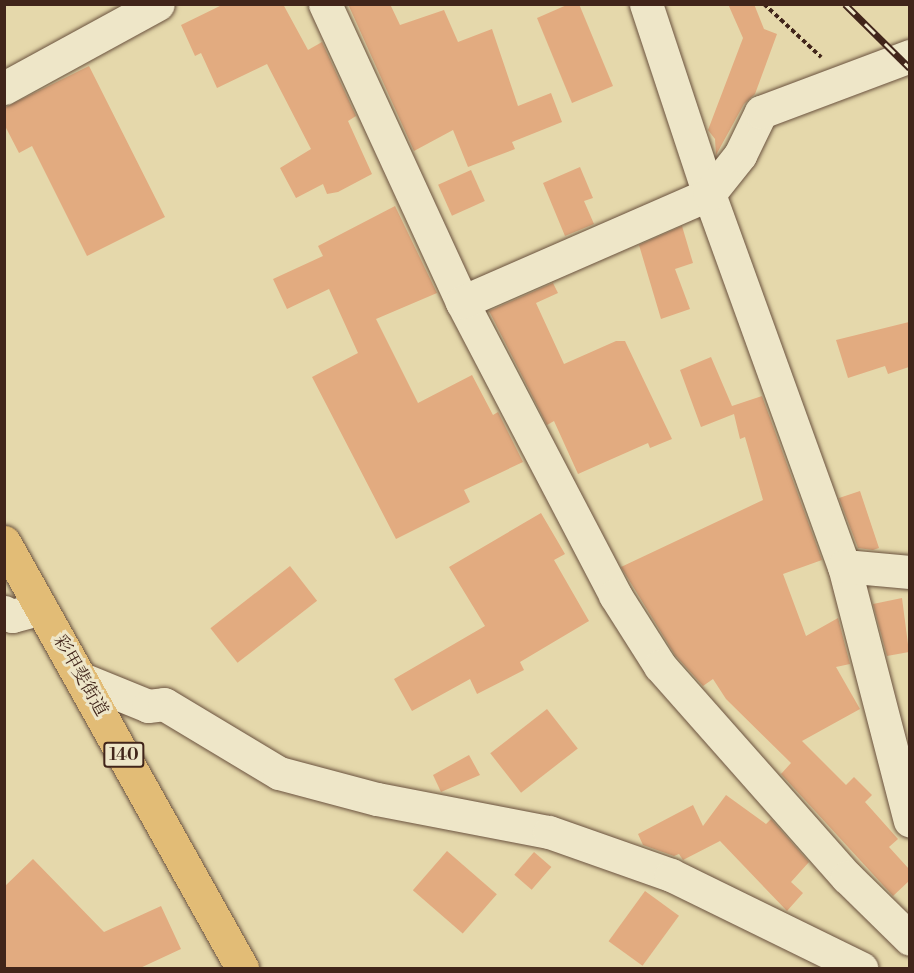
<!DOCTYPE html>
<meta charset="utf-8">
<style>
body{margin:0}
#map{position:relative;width:914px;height:973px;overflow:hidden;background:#e5d8ab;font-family:"Libre Bodoni","Noto Serif JP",serif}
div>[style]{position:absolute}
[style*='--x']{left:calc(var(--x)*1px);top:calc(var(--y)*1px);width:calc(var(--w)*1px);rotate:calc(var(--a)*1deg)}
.building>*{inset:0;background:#e2ab80;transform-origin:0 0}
.path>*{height:4px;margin-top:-2px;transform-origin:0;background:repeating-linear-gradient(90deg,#41251a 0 4.5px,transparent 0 7.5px)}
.roads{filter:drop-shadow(0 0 2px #6a523e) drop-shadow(0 0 2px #6a523e)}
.minor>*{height:33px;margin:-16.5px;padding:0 16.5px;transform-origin:16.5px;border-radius:16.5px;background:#eee6c8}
.highway>*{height:33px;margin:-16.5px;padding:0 16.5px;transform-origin:16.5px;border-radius:16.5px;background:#e2bc76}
.rail>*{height:7px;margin-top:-3.5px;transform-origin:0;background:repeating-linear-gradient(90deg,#eee6c8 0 14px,#41251a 0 28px);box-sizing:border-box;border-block:2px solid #41251a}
span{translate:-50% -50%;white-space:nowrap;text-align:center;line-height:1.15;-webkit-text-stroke:6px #eee6c8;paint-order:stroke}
.shield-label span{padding:2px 4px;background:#eee6c8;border:2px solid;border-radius:4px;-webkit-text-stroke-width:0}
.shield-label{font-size:16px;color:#41251a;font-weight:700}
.street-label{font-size:18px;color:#41251a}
.frame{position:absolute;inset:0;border:6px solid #41251a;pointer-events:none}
</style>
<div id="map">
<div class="building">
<i style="clip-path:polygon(224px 4px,283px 4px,308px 50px,322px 42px,356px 116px,348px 121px,372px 174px,338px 192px,327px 194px,323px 184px,296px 198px,280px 168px,311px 149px,267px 64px,217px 88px,201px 53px,195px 56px,181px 25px)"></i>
<i style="clip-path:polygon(348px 4px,390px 4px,400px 25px,444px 10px,458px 42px,492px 29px,518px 106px,551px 93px,562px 122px,512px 142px,515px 149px,468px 167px,453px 130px,414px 151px)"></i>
<i style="clip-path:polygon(569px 4px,579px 4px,613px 86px,572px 103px,537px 18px)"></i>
<i style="clip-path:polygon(728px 4px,754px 4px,764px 29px,777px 34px,755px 94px,744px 104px,716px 155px,715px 139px,708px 130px,743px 38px)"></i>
<i style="clip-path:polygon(89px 66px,165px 217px,87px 256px,32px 146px,19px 153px,4px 124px,4px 108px)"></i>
<i style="clip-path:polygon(580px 167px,593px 198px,584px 201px,594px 224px,565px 236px,543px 183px)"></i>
<i style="left:471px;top:170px;width:34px;height:36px;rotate:66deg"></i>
<i style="clip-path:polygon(395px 206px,437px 293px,376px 319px,418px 403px,472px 375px,493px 415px,498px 412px,523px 462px,464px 490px,470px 502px,396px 539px,312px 377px,358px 353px,329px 289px,287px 309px,273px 279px,323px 256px,318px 246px)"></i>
<i style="clip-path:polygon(682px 226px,693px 263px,675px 269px,690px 309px,661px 319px,639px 245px)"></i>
<i style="clip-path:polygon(553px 283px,558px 293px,536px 303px,564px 364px,616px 341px,625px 341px,672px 439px,650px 448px,648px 443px,578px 474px,554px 421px,547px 425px,489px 311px)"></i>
<i style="clip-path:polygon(909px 322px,909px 367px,888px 374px,885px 366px,848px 378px,836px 340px)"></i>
<i style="clip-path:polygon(711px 357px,732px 406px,762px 396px,822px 560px,783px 574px,806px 636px,838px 618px,850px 664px,836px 667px,860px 709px,802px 741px,846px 785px,854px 777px,872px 795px,865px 802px,898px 839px,889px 847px,909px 869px,909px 881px,893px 896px,781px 774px,791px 763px,726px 699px,713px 679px,703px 686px,675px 655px,621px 567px,763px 500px,745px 437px,740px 439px,734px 414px,701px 427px,680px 370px)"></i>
<i style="clip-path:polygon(860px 491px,879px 548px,873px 550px,858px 548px,839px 498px)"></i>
<i style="clip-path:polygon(541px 513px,565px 554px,554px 560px,589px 621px,520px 662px,524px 670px,477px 694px,470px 679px,412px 711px,394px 679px,485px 626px,449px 567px)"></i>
<i style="left:290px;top:566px;width:44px;height:101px;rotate:52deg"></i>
<i style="clip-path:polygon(902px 598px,909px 652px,887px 656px,873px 604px)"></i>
<i style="left:547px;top:709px;width:50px;height:72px;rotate:52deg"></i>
<i style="clip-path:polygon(469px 755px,480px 775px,441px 792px,433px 775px)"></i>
<i style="clip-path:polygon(726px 795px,766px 824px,771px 819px,809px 862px,791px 882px,803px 893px,787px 911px,720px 841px,683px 860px,679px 854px,674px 856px,643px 845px,638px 834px,693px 805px,703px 826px)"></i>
<i style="left:447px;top:851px;width:66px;height:52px;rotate:41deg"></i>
<i style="left:534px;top:852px;width:23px;height:30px;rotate:41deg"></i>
<i style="clip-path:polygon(33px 859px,104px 932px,161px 906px,181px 949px,138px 969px,4px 969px,4px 887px)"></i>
<i style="left:645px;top:891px;width:42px;height:62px;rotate:36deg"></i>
</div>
<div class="path">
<i style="--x:764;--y:4;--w:78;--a:42.9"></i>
</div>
<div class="roads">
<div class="minor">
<i style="--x:325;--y:4;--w:328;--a:65.3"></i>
<i style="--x:462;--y:302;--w:331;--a:62.4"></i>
<i style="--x:615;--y:595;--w:84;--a:57.6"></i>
<i style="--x:660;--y:666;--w:282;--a:48.5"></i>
<i style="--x:847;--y:877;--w:88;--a:44.5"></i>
<i style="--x:646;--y:4;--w:200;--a:71.7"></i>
<i style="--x:709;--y:194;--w:396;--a:70.1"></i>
<i style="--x:844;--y:566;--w:263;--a:75.5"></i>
<i style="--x:4;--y:88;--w:175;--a:-28.6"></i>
<i style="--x:462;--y:302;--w:270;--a:-23.6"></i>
<i style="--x:709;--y:194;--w:50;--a:-51.5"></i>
<i style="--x:740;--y:155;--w:48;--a:-64"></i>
<i style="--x:761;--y:112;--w:159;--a:-20.6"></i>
<i style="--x:844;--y:566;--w:66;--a:5.2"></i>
<i style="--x:4;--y:612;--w:9;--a:27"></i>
<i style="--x:12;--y:616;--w:30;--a:-15"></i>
<i style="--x:82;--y:679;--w:71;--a:22.2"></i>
<i style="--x:148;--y:706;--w:16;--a:-7"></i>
<i style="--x:164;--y:704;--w:134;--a:31"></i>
<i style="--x:279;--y:773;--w:101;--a:14.9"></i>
<i style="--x:377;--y:799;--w:175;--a:10.9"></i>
<i style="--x:549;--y:832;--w:129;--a:19.4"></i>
<i style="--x:671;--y:875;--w:212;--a:26.1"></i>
</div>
<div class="highway">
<i style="--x:4;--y:542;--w:488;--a:60.8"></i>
</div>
</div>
<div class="rail">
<i style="--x:845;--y:4;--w:91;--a:44.6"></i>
</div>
<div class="shield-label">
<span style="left:124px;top:755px">140</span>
</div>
<div class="street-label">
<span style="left:80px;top:676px;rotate:60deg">彩甲斐街道</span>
</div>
<div class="frame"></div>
</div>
